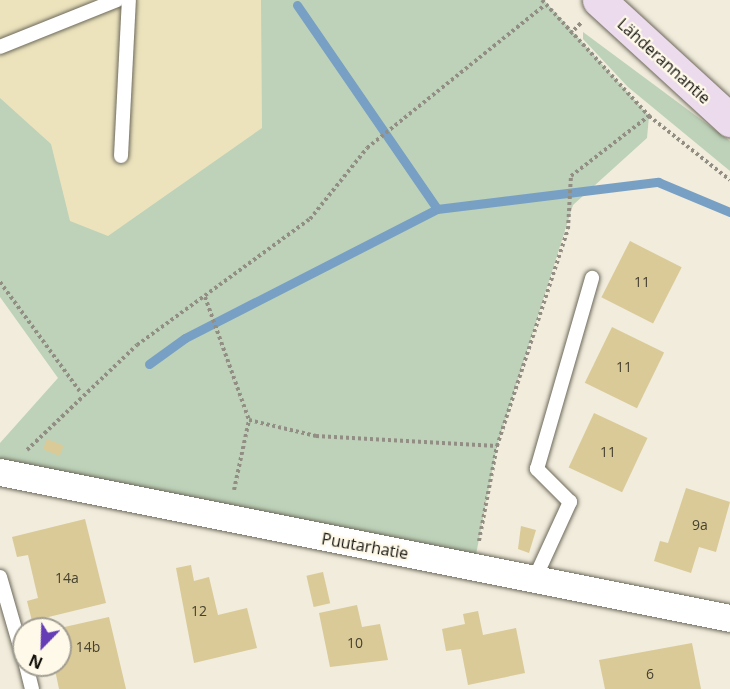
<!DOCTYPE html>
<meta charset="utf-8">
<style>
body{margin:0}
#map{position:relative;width:730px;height:689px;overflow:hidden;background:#f1ecdc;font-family:"Open Sans",sans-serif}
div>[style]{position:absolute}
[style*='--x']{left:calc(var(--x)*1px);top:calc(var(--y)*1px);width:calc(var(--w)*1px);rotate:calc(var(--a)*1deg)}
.green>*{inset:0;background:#bdd2b9}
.sand>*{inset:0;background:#ece3bd}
.stream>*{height:9px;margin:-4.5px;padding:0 4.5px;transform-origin:4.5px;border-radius:4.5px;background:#78a0c4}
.building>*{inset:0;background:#daca97;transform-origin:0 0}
.path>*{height:4px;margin-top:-2px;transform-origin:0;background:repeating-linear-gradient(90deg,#928e83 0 3px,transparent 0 6px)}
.roads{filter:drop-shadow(0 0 2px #6d695b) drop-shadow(0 0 2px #6d695b)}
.lane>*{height:14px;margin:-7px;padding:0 7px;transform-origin:7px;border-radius:7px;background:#fff}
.street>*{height:27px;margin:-13.5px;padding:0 13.5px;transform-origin:13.5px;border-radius:13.5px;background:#fff}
.secondary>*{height:33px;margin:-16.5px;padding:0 16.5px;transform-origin:16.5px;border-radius:16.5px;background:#ebdbec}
span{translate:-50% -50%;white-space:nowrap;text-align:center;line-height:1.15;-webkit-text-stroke:4.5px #fef9e9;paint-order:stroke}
.number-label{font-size:14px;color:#464130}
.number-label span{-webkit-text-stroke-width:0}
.street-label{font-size:16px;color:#15130e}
.north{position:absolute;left:12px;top:617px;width:60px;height:60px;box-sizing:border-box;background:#fef9e9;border:2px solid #a19d91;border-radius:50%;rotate:203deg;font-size:16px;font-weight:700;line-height:24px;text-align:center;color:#15130e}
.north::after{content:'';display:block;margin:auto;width:21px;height:27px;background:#653db5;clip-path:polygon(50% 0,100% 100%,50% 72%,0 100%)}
</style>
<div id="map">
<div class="green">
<i style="clip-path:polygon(0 0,544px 0,649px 116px,647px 138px,573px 205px,497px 446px,474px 565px,0 472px,0 443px,58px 378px,0 297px)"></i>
<i style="clip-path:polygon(583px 32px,730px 141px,730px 171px,628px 87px,583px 39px)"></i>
</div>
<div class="sand">
<i style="clip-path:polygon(0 0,261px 0,262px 128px,108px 236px,70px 221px,51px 144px,0 98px)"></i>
</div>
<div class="stream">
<i style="--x:297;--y:5;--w:247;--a:55.5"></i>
<i style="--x:149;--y:364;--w:44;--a:-35.8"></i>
<i style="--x:185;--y:338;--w:283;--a:-27.1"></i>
<i style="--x:437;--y:209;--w:223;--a:-7"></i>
<i style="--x:658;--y:182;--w:78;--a:22.6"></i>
</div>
<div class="building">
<i style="left:630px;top:241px;width:58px;height:63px;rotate:27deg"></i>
<i style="left:612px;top:327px;width:58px;height:62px;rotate:26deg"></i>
<i style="left:594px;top:413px;width:59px;height:60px;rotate:25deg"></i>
<i style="left:47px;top:439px;width:18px;height:11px;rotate:22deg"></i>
<i style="clip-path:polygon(686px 488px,730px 502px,716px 552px,699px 547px,691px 573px,654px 561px,660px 541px,668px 543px)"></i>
<i style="clip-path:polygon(85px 519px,106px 603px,32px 621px,27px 601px,38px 598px,28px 555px,17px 557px,12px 537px)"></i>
<i style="clip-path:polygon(521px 526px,536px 530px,529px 553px,518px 549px)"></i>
<i style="clip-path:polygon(191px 565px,194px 581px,209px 577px,218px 615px,247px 608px,257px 648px,194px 663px,176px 568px)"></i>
<i style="left:323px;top:572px;width:32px;height:17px;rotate:77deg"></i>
<i style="clip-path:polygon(357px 605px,362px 627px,380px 624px,388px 660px,330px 667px,319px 613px)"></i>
<i style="clip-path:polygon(478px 611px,483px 635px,516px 628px,525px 673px,468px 685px,461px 649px,446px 651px,442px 629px,465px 624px,463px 614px)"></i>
<i style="clip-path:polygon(109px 617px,126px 689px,59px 689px,54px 665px,60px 665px,60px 628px)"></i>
<i style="clip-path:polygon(692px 643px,701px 689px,605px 689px,599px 660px)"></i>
</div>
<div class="path">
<i style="--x:542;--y:0;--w:158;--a:47.3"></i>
<i style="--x:649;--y:116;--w:103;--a:38.3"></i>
<i style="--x:570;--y:34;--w:16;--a:-45"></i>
<i style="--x:0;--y:282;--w:137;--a:53.9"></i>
<i style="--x:205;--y:297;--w:131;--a:70.3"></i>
<i style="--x:249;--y:420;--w:69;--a:13.4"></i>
<i style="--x:316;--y:436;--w:181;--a:3.2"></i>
<i style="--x:27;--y:450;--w:152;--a:-43.7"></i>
<i style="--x:137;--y:345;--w:214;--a:-36.1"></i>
<i style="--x:310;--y:219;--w:91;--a:-51.2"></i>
<i style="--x:367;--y:148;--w:228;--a:-38.8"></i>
<i style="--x:234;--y:490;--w:72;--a:-77.9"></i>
<i style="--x:479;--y:541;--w:97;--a:-79.3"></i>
<i style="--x:497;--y:446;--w:228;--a:-71.9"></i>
<i style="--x:568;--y:229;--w:53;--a:-86.8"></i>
<i style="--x:571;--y:176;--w:98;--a:-37.6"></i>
</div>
<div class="roads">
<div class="lane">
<i style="--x:0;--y:47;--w:126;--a:-21.9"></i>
<i style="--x:121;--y:156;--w:156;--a:-87.1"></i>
<i style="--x:0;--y:577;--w:86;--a:73.9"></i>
<i style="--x:535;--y:578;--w:84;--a:-65.3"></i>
<i style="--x:570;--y:502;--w:47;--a:-135"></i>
<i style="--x:537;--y:469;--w:199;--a:-73.9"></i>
<i style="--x:26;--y:665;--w:25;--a:76"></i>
</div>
<div class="street">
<i style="--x:0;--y:472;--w:744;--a:11.31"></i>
</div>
<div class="secondary">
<i style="--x:599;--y:0;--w:178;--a:42.5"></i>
</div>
</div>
<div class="number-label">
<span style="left:642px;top:282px">11</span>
<span style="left:624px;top:367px">11</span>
<span style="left:608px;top:452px">11</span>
<span style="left:700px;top:525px">9a</span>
<span style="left:67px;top:578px">14a</span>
<span style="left:199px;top:611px">12</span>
<span style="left:355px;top:643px">10</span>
<span style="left:88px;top:647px">14b</span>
<span style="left:650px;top:674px">6</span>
</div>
<div class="street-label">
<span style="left:664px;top:61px;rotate:42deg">Lähderannantie</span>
<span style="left:365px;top:546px;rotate:10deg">Puutarhatie</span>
</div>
<div class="north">N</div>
</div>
